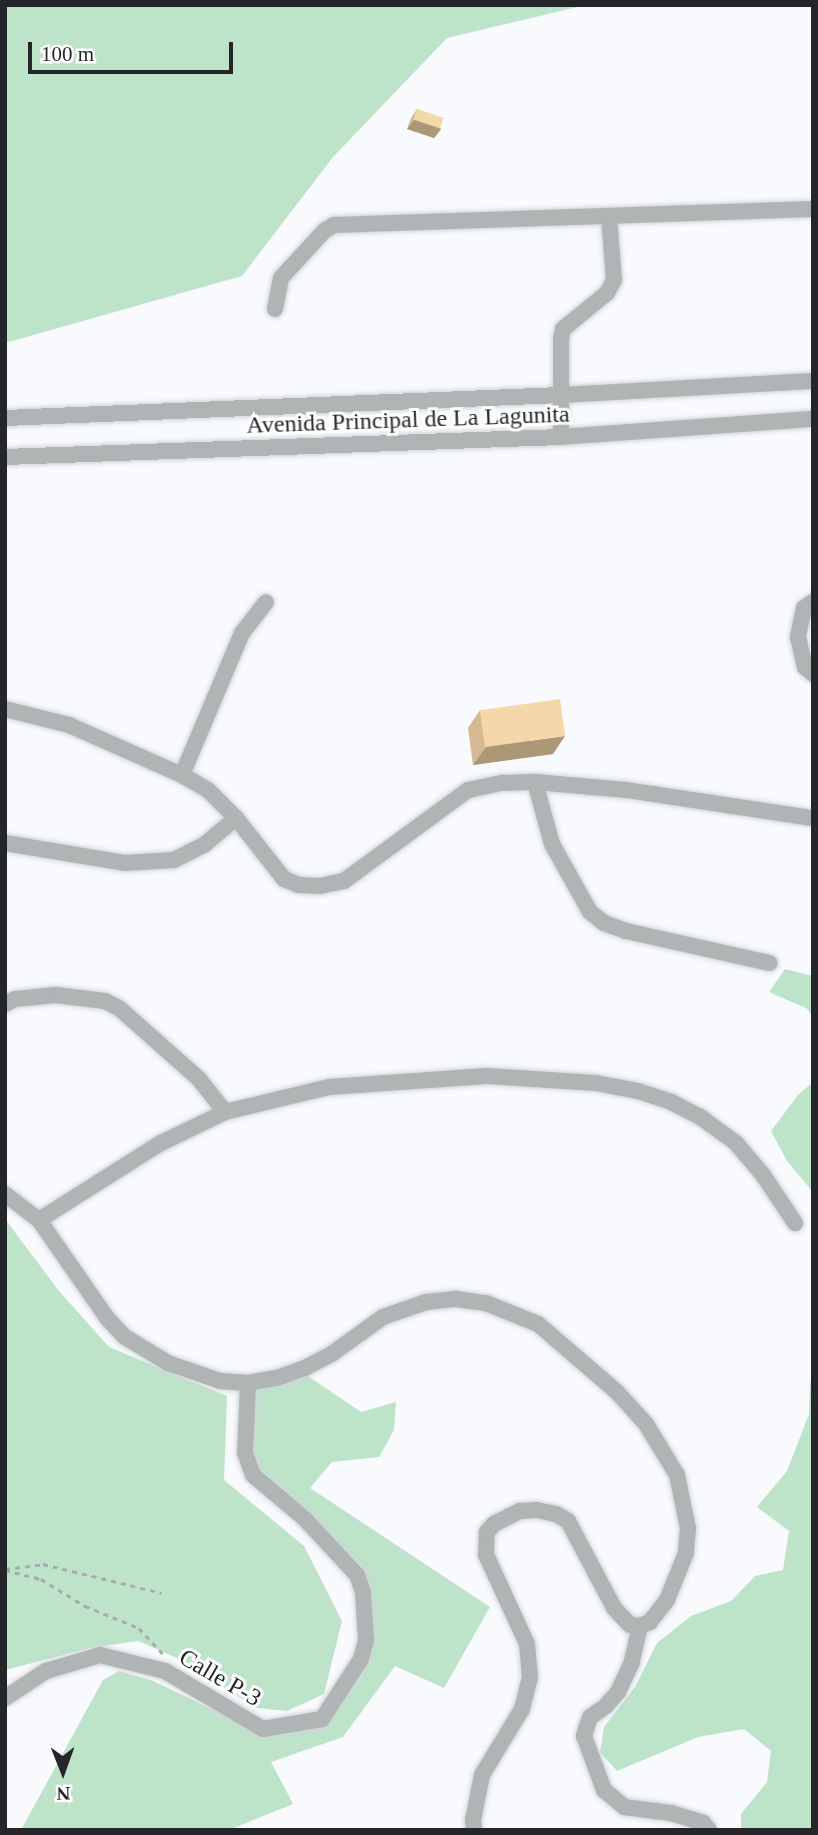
<!DOCTYPE html>
<style>
body{margin:0}
#map{position:relative;width:818px;height:1835px;overflow:hidden;background:#f8fafe;font-family:"Times New Roman",serif}
div>[style]{position:absolute}
[style*='--x']{left:calc(var(--x)*1px);top:calc(var(--y)*1px);width:calc(var(--w)*1px);rotate:calc(var(--a)*1deg)}
.green>*{inset:0;background:#bde3c9}
.path>*{height:2.5px;margin-top:-1.25px;transform-origin:0;background:repeating-linear-gradient(90deg,#a8aaae 0 5px,transparent 0 10px)}
.roads{filter:drop-shadow(0 0 2px #d2d4d8) drop-shadow(0 0 2px #d2d4d8)}
.minor>*{height:16px;margin:-8px;padding:0 8px;transform-origin:8px;border-radius:8px;background:#afb5b4}
.wall>*{inset:0;background:#d3ba92}
.shaded-wall>*{inset:0;background:#ac9777}
.building>*{inset:0;background:#f5d8aa;transform-origin:0 0}
span{translate:-50% -50%;white-space:nowrap;text-align:center;line-height:1.15;-webkit-text-stroke:6px #fff;paint-order:stroke}
.street-label{font-size:24px;color:#24262a}
.frame{position:absolute;inset:0;border:7px solid #24262a;pointer-events:none}
.north{position:absolute;left:28px;top:1737px;width:70px;height:70px;-webkit-text-stroke:5px #fff;paint-order:stroke;rotate:179deg;font-size:19px;font-weight:700;line-height:28px;text-align:center;color:#24262a}
.north::after{content:'';display:block;margin:auto;width:24px;height:32px;background:#24262a;clip-path:polygon(50% 0,100% 100%,50% 72%,0 100%)}
.scale{position:absolute;left:28px;top:42px;width:205px;height:32px;box-sizing:border-box;border:4px solid #24262a;border-top:0;padding-left:9px;font-size:21px;line-height:24px;white-space:nowrap;color:#24262a;-webkit-text-stroke:5px #fff;paint-order:stroke}
</style>
<div id="map">
<div class="green">
<i style="clip-path:polygon(5px 5px,586px 5px,447px 38px,333px 157px,242px 276px,5px 343px)"></i>
<i style="clip-path:polygon(785px 969px,813px 976px,813px 1016px,806px 1008px,769px 992px)"></i>
<i style="clip-path:polygon(813px 1082px,813px 1192px,787px 1161px,771px 1131px,798px 1095px)"></i>
<i style="clip-path:polygon(5px 1219px,59px 1291px,109px 1347px,227px 1396px,224px 1480px,304px 1546px,342px 1621px,324px 1694px,287px 1711px,257px 1708px,177px 1658px,138px 1641px,91px 1648px,5px 1670px)"></i>
<i style="clip-path:polygon(302px 1372px,361px 1412px,396px 1402px,394px 1430px,379px 1457px,332px 1462px,310px 1488px,490px 1607px,444px 1688px,395px 1666px,343px 1737px,271px 1762px,293px 1804px,229px 1830px,21px 1830px,103px 1680px,119px 1671px,151px 1680px,266px 1735px,331px 1720px,368px 1656px,363px 1569px,305px 1508px,249px 1468px,251px 1381px)"></i>
<i style="clip-path:polygon(813px 1380px,813px 1830px,741px 1830px,741px 1814px,767px 1782px,771px 1751px,744px 1729px,698px 1737px,617px 1771px,600px 1752px,604px 1727px,635px 1687px,657px 1643px,691px 1616px,731px 1601px,755px 1576px,783px 1570px,789px 1531px,757px 1507px,787px 1471px,809px 1414px,810px 1382px)"></i>
</div>
<div class="path">
<i style="--x:5;--y:1569;--w:38;--a:-7"></i>
<i style="--x:43;--y:1564;--w:122;--a:13.7"></i>
<i style="--x:5;--y:1570;--w:37;--a:14"></i>
<i style="--x:41;--y:1579;--w:52;--a:31.5"></i>
<i style="--x:85;--y:1606;--w:58;--a:22.2"></i>
<i style="--x:139;--y:1628;--w:38;--a:47"></i>
</div>
<div class="roads">
<div class="minor">
<i style="--x:275;--y:309;--w:32;--a:-79"></i>
<i style="--x:281;--y:278;--w:64;--a:-47.5"></i>
<i style="--x:324;--y:231;--w:12;--a:-31"></i>
<i style="--x:334;--y:225;--w:479;--a:-1.9"></i>
<i style="--x:5;--y:418;--w:556;--a:-2.37"></i>
<i style="--x:561;--y:395;--w:252;--a:-3.2"></i>
<i style="--x:561;--y:437;--w:98;--a:-90"></i>
<i style="--x:561;--y:339;--w:10;--a:-79"></i>
<i style="--x:563;--y:329;--w:57;--a:-39.3"></i>
<i style="--x:607;--y:293;--w:15;--a:-62"></i>
<i style="--x:614;--y:280;--w:63;--a:-94.5"></i>
<i style="--x:5;--y:457;--w:556;--a:-2.06"></i>
<i style="--x:561;--y:437;--w:253;--a:-4.1"></i>
<i style="--x:813;--y:602;--w:11;--a:146"></i>
<i style="--x:804;--y:608;--w:30;--a:102"></i>
<i style="--x:798;--y:637;--w:31;--a:77"></i>
<i style="--x:805;--y:667;--w:11;--a:41"></i>
<i style="--x:5;--y:709;--w:66;--a:14"></i>
<i style="--x:69;--y:725;--w:124;--a:23.9"></i>
<i style="--x:182;--y:775;--w:30;--a:30"></i>
<i style="--x:208;--y:790;--w:40;--a:45"></i>
<i style="--x:236;--y:818;--w:78;--a:51.8"></i>
<i style="--x:284;--y:879;--w:16;--a:22"></i>
<i style="--x:299;--y:885;--w:21;--a:3"></i>
<i style="--x:320;--y:886;--w:25;--a:-12"></i>
<i style="--x:344;--y:881;--w:154;--a:-36.3"></i>
<i style="--x:468;--y:790;--w:35;--a:-12"></i>
<i style="--x:502;--y:783;--w:33;--a:-2"></i>
<i style="--x:535;--y:782;--w:92;--a:5"></i>
<i style="--x:627;--y:790;--w:188;--a:8.6"></i>
<i style="--x:182;--y:775;--w:154;--a:-67.1"></i>
<i style="--x:242;--y:633;--w:39;--a:-52"></i>
<i style="--x:535;--y:782;--w:64;--a:74.7"></i>
<i style="--x:552;--y:844;--w:78;--a:60.8"></i>
<i style="--x:590;--y:912;--w:18;--a:38"></i>
<i style="--x:604;--y:923;--w:23;--a:20"></i>
<i style="--x:626;--y:931;--w:147;--a:12.6"></i>
<i style="--x:5;--y:843;--w:121;--a:9.5"></i>
<i style="--x:124;--y:863;--w:50;--a:-3.4"></i>
<i style="--x:174;--y:860;--w:34;--a:-27"></i>
<i style="--x:204;--y:845;--w:42;--a:-40.2"></i>
<i style="--x:5;--y:1004;--w:11;--a:-27"></i>
<i style="--x:15;--y:999;--w:41;--a:-5.6"></i>
<i style="--x:56;--y:995;--w:49;--a:7"></i>
<i style="--x:105;--y:1001;--w:16;--a:27"></i>
<i style="--x:119;--y:1008;--w:107;--a:41.6"></i>
<i style="--x:199;--y:1079;--w:42;--a:51.8"></i>
<i style="--x:5;--y:1194;--w:43;--a:37.4"></i>
<i style="--x:39;--y:1220;--w:119;--a:55.2"></i>
<i style="--x:107;--y:1318;--w:26;--a:47"></i>
<i style="--x:125;--y:1337;--w:50;--a:31.2"></i>
<i style="--x:168;--y:1363;--w:55;--a:19.1"></i>
<i style="--x:220;--y:1381;--w:28;--a:4"></i>
<i style="--x:248;--y:1383;--w:29;--a:-10"></i>
<i style="--x:277;--y:1378;--w:30;--a:-20"></i>
<i style="--x:305;--y:1368;--w:32;--a:-28"></i>
<i style="--x:333;--y:1353;--w:62;--a:-35.8"></i>
<i style="--x:383;--y:1317;--w:46;--a:-19.2"></i>
<i style="--x:426;--y:1302;--w:30;--a:-6"></i>
<i style="--x:456;--y:1299;--w:30;--a:8"></i>
<i style="--x:486;--y:1303;--w:56;--a:22"></i>
<i style="--x:538;--y:1324;--w:104;--a:40.7"></i>
<i style="--x:617;--y:1392;--w:43;--a:47.8"></i>
<i style="--x:646;--y:1424;--w:60;--a:58.7"></i>
<i style="--x:677;--y:1475;--w:54;--a:78.3"></i>
<i style="--x:688;--y:1528;--w:25;--a:95"></i>
<i style="--x:686;--y:1553;--w:51;--a:112"></i>
<i style="--x:667;--y:1600;--w:28;--a:128"></i>
<i style="--x:650;--y:1622;--w:11;--a:158"></i>
<i style="--x:39;--y:1220;--w:144;--a:-32.3"></i>
<i style="--x:161;--y:1143;--w:71;--a:-25.8"></i>
<i style="--x:225;--y:1112;--w:107;--a:-13.5"></i>
<i style="--x:329;--y:1087;--w:158;--a:-4"></i>
<i style="--x:487;--y:1076;--w:109;--a:3.7"></i>
<i style="--x:596;--y:1083;--w:43;--a:10.8"></i>
<i style="--x:638;--y:1091;--w:35;--a:18"></i>
<i style="--x:671;--y:1102;--w:31;--a:27"></i>
<i style="--x:699;--y:1116;--w:46;--a:36.1"></i>
<i style="--x:736;--y:1143;--w:42;--a:49.8"></i>
<i style="--x:763;--y:1175;--w:58;--a:56.3"></i>
<i style="--x:640;--y:1626;--w:37;--a:103"></i>
<i style="--x:632;--y:1662;--w:33;--a:115"></i>
<i style="--x:618;--y:1692;--w:18;--a:131"></i>
<i style="--x:606;--y:1706;--w:19;--a:145"></i>
<i style="--x:590;--y:1717;--w:20;--a:108"></i>
<i style="--x:584;--y:1736;--w:58;--a:69.7"></i>
<i style="--x:604;--y:1790;--w:26;--a:40"></i>
<i style="--x:624;--y:1807;--w:47;--a:7.3"></i>
<i style="--x:671;--y:1813;--w:34;--a:17"></i>
<i style="--x:703;--y:1823;--w:9;--a:49"></i>
<i style="--x:5;--y:1698;--w:49;--a:-33.4"></i>
<i style="--x:46;--y:1671;--w:56;--a:-16.5"></i>
<i style="--x:100;--y:1655;--w:67;--a:13.8"></i>
<i style="--x:165;--y:1671;--w:114;--a:30.6"></i>
<i style="--x:263;--y:1729;--w:60;--a:-9.6"></i>
<i style="--x:322;--y:1719;--w:72;--a:-57"></i>
<i style="--x:361;--y:1659;--w:20;--a:-75"></i>
<i style="--x:366;--y:1640;--w:48;--a:-93.6"></i>
<i style="--x:363;--y:1592;--w:18;--a:-109"></i>
<i style="--x:357;--y:1575;--w:76;--a:-132.9"></i>
<i style="--x:305;--y:1519;--w:68;--a:-139.8"></i>
<i style="--x:253;--y:1475;--w:23;--a:-110"></i>
<i style="--x:245;--y:1453;--w:70;--a:-87.5"></i>
<i style="--x:474;--y:1830;--w:10;--a:-96"></i>
<i style="--x:473;--y:1820;--w:46;--a:-78.7"></i>
<i style="--x:482;--y:1775;--w:77;--a:-58.8"></i>
<i style="--x:522;--y:1709;--w:32;--a:-76"></i>
<i style="--x:530;--y:1678;--w:34;--a:-95"></i>
<i style="--x:527;--y:1644;--w:98;--a:-114.7"></i>
<i style="--x:486;--y:1555;--w:23;--a:-88"></i>
<i style="--x:487;--y:1532;--w:11;--a:-49"></i>
<i style="--x:494;--y:1524;--w:29;--a:-27"></i>
<i style="--x:520;--y:1511;--w:17;--a:-3"></i>
<i style="--x:537;--y:1510;--w:19;--a:12"></i>
<i style="--x:556;--y:1514;--w:14;--a:30"></i>
<i style="--x:568;--y:1521;--w:98;--a:62.1"></i>
<i style="--x:614;--y:1608;--w:23;--a:47"></i>
<i style="--x:630;--y:1625;--w:10;--a:6"></i>
</div>
</div>
<div class="wall">
<i style="clip-path:polygon(417px 109px,441px 129px,434px 138px,407px 129px,411px 118px)"></i>
<i style="clip-path:polygon(480px 710px,553px 754px,473px 765px,468px 728px)"></i>
</div>
<div class="shaded-wall">
<i style="clip-path:polygon(414px 120px,441px 129px,434px 138px,407px 129px)"></i>
<i style="clip-path:polygon(565px 736px,553px 754px,473px 765px,486px 747px)"></i>
</div>
<div class="building">
<i style="left:417px;top:109px;width:28px;height:11px;rotate:18deg"></i>
<i style="left:560px;top:699px;width:37px;height:81px;rotate:82deg"></i>
</div>
<div class="street-label">
<span style="left:408px;top:420px;rotate:-2deg">Avenida Principal de La Lagunita</span>
<span style="left:220px;top:1678px;rotate:30deg">Calle P-3</span>
</div>
<div class="frame"></div>
<div class="north">N</div>
<div class="scale">100 m</div>
</div>
